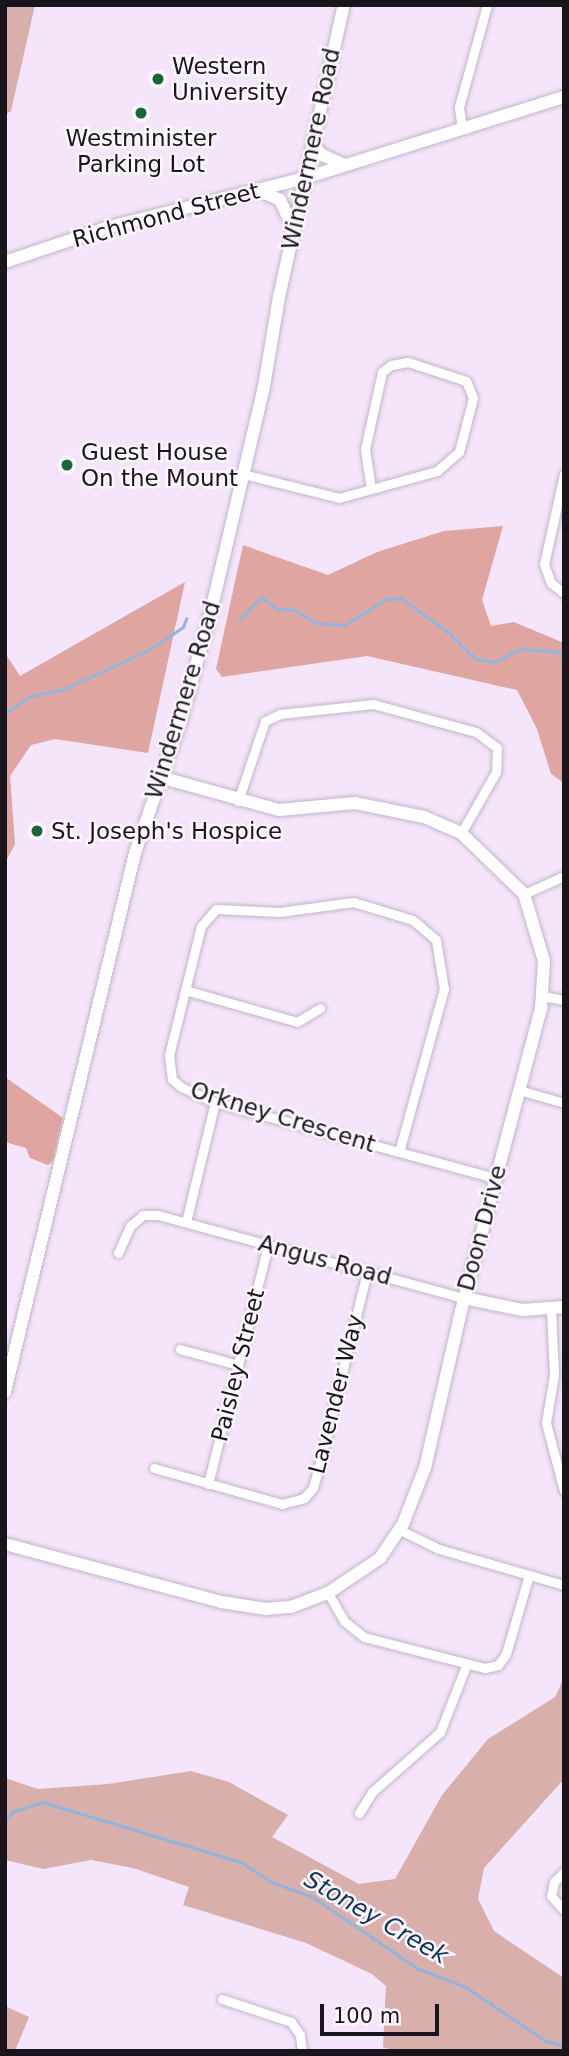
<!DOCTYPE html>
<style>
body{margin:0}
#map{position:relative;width:569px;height:2056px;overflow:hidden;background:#f5e5fb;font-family:"DejaVu Sans",sans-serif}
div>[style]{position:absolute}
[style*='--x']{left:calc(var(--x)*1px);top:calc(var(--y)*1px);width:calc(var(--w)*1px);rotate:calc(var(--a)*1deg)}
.green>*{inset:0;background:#d9afab}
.forest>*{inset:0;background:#dea5a1}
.stream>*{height:2.5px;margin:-1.25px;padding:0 1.25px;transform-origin:1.25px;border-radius:1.25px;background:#91b5dc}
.roads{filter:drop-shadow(0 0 2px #c4b5ca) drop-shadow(0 0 2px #c4b5ca)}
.street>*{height:9px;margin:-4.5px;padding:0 4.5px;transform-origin:4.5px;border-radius:4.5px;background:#fff}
.secondary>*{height:12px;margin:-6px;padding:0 6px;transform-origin:6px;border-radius:6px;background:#fff}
.dots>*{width:19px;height:19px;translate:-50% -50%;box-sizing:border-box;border:4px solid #fdf6ff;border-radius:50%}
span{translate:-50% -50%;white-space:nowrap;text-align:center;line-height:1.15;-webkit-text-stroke:5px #fdf6ff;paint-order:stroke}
.poi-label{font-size:23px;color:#1a151c}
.left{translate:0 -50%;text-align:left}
.street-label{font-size:23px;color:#1a151c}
.water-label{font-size:24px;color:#0d3459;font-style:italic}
.frame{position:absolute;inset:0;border:7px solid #1a151c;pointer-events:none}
.scale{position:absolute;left:320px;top:2004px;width:119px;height:32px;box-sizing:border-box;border:4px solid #1a151c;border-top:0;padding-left:9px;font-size:21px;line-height:24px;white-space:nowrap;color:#1a151c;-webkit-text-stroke:5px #fdf6ff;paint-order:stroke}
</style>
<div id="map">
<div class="green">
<i style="clip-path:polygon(5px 5px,35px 5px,11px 111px,5px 115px)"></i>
<i style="clip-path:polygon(564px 1678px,564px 1779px,484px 1868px,478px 1899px,494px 1931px,564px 1978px,564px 2051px,396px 2051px,383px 2047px,386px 1986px,372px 1974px,306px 1943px,183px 1905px,189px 1887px,133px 1868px,91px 1860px,43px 1869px,5px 1860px,5px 1778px,38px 1789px,108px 1784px,191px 1771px,229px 1782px,288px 1815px,272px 1837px,359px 1884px,395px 1879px,442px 1795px,488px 1739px,555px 1697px)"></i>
<i style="clip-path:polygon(5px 2006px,29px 2017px,15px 2051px,5px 2051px)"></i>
</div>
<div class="forest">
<i style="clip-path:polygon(503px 526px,482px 600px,491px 626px,514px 622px,564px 643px,564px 783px,551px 774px,537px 729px,517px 690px,367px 656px,222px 677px,216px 669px,243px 545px,328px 575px,377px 552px,444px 531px)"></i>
<i style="clip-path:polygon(185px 582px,148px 753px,55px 739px,31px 745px,10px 776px,15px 844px,5px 863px,5px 653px,20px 676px)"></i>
<i style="clip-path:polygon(5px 1077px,63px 1118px,53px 1161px,48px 1165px,30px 1158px,26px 1148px,5px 1142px)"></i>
</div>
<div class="stream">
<i style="--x:239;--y:620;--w:32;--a:-46"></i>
<i style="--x:261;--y:597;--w:20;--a:37"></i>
<i style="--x:277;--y:609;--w:18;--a:3"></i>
<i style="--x:295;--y:610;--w:25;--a:32"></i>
<i style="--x:316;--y:623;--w:29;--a:4"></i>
<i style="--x:345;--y:625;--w:49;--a:-32.4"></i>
<i style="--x:386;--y:599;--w:15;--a:-4"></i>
<i style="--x:401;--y:598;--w:57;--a:35.7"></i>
<i style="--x:447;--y:631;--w:40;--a:44"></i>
<i style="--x:476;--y:659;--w:19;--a:9"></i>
<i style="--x:495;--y:662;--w:27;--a:-28"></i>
<i style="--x:519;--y:649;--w:39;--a:4"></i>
<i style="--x:558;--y:652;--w:9;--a:49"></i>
<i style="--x:564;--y:678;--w:5;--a:90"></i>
<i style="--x:5;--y:713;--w:31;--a:-33"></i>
<i style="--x:31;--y:696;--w:32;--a:-11"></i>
<i style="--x:62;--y:690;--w:96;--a:-24.7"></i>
<i style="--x:149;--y:650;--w:41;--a:-34.1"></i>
<i style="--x:183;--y:627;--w:9;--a:-69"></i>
<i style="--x:5;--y:1820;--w:13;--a:-45"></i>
<i style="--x:14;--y:1811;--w:30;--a:-17"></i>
<i style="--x:43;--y:1802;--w:207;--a:16.9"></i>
<i style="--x:241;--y:1862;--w:37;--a:33"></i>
<i style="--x:272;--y:1882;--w:44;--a:20.1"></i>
<i style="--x:313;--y:1897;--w:126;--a:34.3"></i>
<i style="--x:417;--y:1968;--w:53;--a:21.2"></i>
<i style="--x:466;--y:1987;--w:97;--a:34"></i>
<i style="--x:546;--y:2041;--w:19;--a:16"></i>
</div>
<div class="roads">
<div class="street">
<i style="--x:462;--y:129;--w:22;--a:-98"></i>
<i style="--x:459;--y:107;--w:106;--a:-74.6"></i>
<i style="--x:243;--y:474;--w:99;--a:14"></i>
<i style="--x:339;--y:498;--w:102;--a:-15.4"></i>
<i style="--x:437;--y:471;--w:29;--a:-41"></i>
<i style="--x:459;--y:452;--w:56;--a:-75.5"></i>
<i style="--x:473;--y:398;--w:18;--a:-112"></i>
<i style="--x:466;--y:381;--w:61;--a:-161.9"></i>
<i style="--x:408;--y:362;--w:17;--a:170"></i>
<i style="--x:391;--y:365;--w:11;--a:142"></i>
<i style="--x:382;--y:372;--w:79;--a:102.4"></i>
<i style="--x:365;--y:449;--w:40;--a:81.5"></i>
<i style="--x:564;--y:474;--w:92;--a:102.5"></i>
<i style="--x:544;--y:564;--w:20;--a:70"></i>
<i style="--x:551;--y:583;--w:16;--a:38"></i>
<i style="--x:238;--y:801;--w:84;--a:-71.4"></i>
<i style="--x:265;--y:721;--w:17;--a:-25"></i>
<i style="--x:280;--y:714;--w:94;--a:-6.1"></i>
<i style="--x:373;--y:704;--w:107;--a:15.2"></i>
<i style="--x:476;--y:732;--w:26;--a:37"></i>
<i style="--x:497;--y:748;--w:24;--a:92"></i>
<i style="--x:496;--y:772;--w:70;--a:119.8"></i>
<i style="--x:524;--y:894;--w:44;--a:-24.2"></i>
<i style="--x:185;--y:990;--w:116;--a:15.9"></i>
<i style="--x:297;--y:1022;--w:27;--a:-31"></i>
<i style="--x:543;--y:996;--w:21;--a:11"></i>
<i style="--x:519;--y:1090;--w:47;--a:16.1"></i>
<i style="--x:399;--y:1152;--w:169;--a:-74.6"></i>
<i style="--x:444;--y:989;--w:50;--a:-99.3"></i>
<i style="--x:436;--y:940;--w:30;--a:-139"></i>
<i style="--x:413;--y:920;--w:63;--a:-163.3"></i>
<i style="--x:353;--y:902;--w:74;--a:172.2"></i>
<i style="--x:280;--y:912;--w:64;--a:-177.3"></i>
<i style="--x:216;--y:909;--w:23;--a:131"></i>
<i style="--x:201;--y:926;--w:133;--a:103.9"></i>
<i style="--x:169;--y:1055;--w:24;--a:83"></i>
<i style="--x:172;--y:1079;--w:12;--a:42"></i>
<i style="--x:181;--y:1087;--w:37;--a:24"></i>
<i style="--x:215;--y:1102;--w:290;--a:15.2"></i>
<i style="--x:186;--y:1222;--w:123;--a:-76.4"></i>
<i style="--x:118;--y:1253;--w:30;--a:-66"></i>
<i style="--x:130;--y:1226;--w:17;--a:-40"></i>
<i style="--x:143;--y:1215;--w:15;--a:0"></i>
<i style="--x:158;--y:1215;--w:317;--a:15.2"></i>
<i style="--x:551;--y:1309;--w:66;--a:87.4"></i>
<i style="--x:554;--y:1375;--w:49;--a:99.5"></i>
<i style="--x:546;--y:1423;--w:70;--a:75.2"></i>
<i style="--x:180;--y:1349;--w:60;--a:15.4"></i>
<i style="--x:154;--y:1468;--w:133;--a:15.7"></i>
<i style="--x:282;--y:1504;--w:23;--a:-15"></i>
<i style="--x:304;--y:1498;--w:13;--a:-48"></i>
<i style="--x:313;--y:1488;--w:23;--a:-75"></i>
<i style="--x:319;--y:1466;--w:200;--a:-76.1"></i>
<i style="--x:208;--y:1484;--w:246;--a:-75.9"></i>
<i style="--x:400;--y:1530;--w:43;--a:26"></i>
<i style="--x:439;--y:1549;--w:130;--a:16.1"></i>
<i style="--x:328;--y:1593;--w:32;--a:60"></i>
<i style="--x:344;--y:1621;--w:26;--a:39"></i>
<i style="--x:364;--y:1637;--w:125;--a:14.4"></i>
<i style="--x:485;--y:1668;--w:13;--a:-13"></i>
<i style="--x:498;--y:1665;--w:14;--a:-54"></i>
<i style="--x:506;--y:1654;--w:82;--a:-73.8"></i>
<i style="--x:359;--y:1813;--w:25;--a:-58"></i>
<i style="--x:372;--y:1792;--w:91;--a:-41.4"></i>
<i style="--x:440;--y:1732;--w:71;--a:-68.5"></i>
<i style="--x:564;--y:1872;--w:14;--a:135"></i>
<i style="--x:554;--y:1882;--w:14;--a:102"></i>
<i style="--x:551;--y:1896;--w:19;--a:47"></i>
<i style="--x:222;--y:1999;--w:73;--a:18.4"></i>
<i style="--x:291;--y:2022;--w:16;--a:55"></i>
<i style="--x:300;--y:2035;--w:16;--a:83"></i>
</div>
<div class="secondary">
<i style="--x:313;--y:141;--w:15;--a:62"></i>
<i style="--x:320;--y:154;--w:27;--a:24"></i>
<i style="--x:257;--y:190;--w:25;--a:23"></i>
<i style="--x:280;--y:200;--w:31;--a:65"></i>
<i style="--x:5;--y:262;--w:110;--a:-18.6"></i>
<i style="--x:109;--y:227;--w:202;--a:-14"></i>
<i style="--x:305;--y:178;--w:271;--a:-17.4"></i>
<i style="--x:464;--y:1298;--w:59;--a:11.7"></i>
<i style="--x:522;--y:1310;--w:42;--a:-4.1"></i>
<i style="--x:5;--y:1392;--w:554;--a:-76.44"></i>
<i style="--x:135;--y:853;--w:141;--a:-70.9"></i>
<i style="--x:181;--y:720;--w:113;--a:-74.6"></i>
<i style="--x:211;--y:611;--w:231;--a:-76.7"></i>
<i style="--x:264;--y:386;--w:90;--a:-80.4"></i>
<i style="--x:279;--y:297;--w:299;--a:-77.5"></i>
<i style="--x:5;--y:1544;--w:224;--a:15"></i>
<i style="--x:221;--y:1602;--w:46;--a:8.8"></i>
<i style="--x:266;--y:1609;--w:25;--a:-5"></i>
<i style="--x:291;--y:1607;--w:40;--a:-21"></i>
<i style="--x:328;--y:1593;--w:63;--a:-33.9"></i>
<i style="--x:380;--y:1558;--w:41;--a:-55.9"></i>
<i style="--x:403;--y:1524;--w:60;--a:-68.6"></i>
<i style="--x:425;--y:1468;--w:161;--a:-77.1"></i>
<i style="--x:461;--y:1311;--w:312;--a:-75.2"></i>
<i style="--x:541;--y:1009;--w:48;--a:-86.4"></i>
<i style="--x:544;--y:961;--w:70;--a:-106.6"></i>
<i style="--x:524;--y:894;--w:88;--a:-135.9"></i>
<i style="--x:461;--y:833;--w:40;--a:-156.6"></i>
<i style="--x:424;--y:817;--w:70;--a:-168.5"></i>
<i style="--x:355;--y:803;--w:76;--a:174.7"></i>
<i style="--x:279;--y:810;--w:123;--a:-164.5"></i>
</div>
</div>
<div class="dots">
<i style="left:158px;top:79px;background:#196736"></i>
<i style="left:141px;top:113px;background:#196736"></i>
<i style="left:67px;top:465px;background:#196736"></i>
<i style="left:37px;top:831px;background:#196736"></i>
</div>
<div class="poi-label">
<span class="left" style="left:172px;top:79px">Western<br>University</span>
<span style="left:141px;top:151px">Westminister<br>Parking Lot</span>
<span class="left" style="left:81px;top:465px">Guest House<br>On the Mount</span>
<span class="left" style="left:51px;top:831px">St. Joseph's Hospice</span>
</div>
<div class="street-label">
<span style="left:311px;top:149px;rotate:-78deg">Windermere Road</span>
<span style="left:166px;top:215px;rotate:-15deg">Richmond Street</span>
<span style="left:183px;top:700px;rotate:-73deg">Windermere Road</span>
<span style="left:283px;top:1117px;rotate:17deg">Orkney Crescent</span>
<span style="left:482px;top:1228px;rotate:-75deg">Doon Drive</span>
<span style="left:325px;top:1260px;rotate:15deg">Angus Road</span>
<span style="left:238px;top:1365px;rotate:-76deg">Paisley Street</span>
<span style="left:336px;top:1394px;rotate:-76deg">Lavender Way</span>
</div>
<div class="water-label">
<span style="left:376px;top:1918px;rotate:30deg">Stoney Creek</span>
</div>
<div class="frame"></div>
<div class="scale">100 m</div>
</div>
